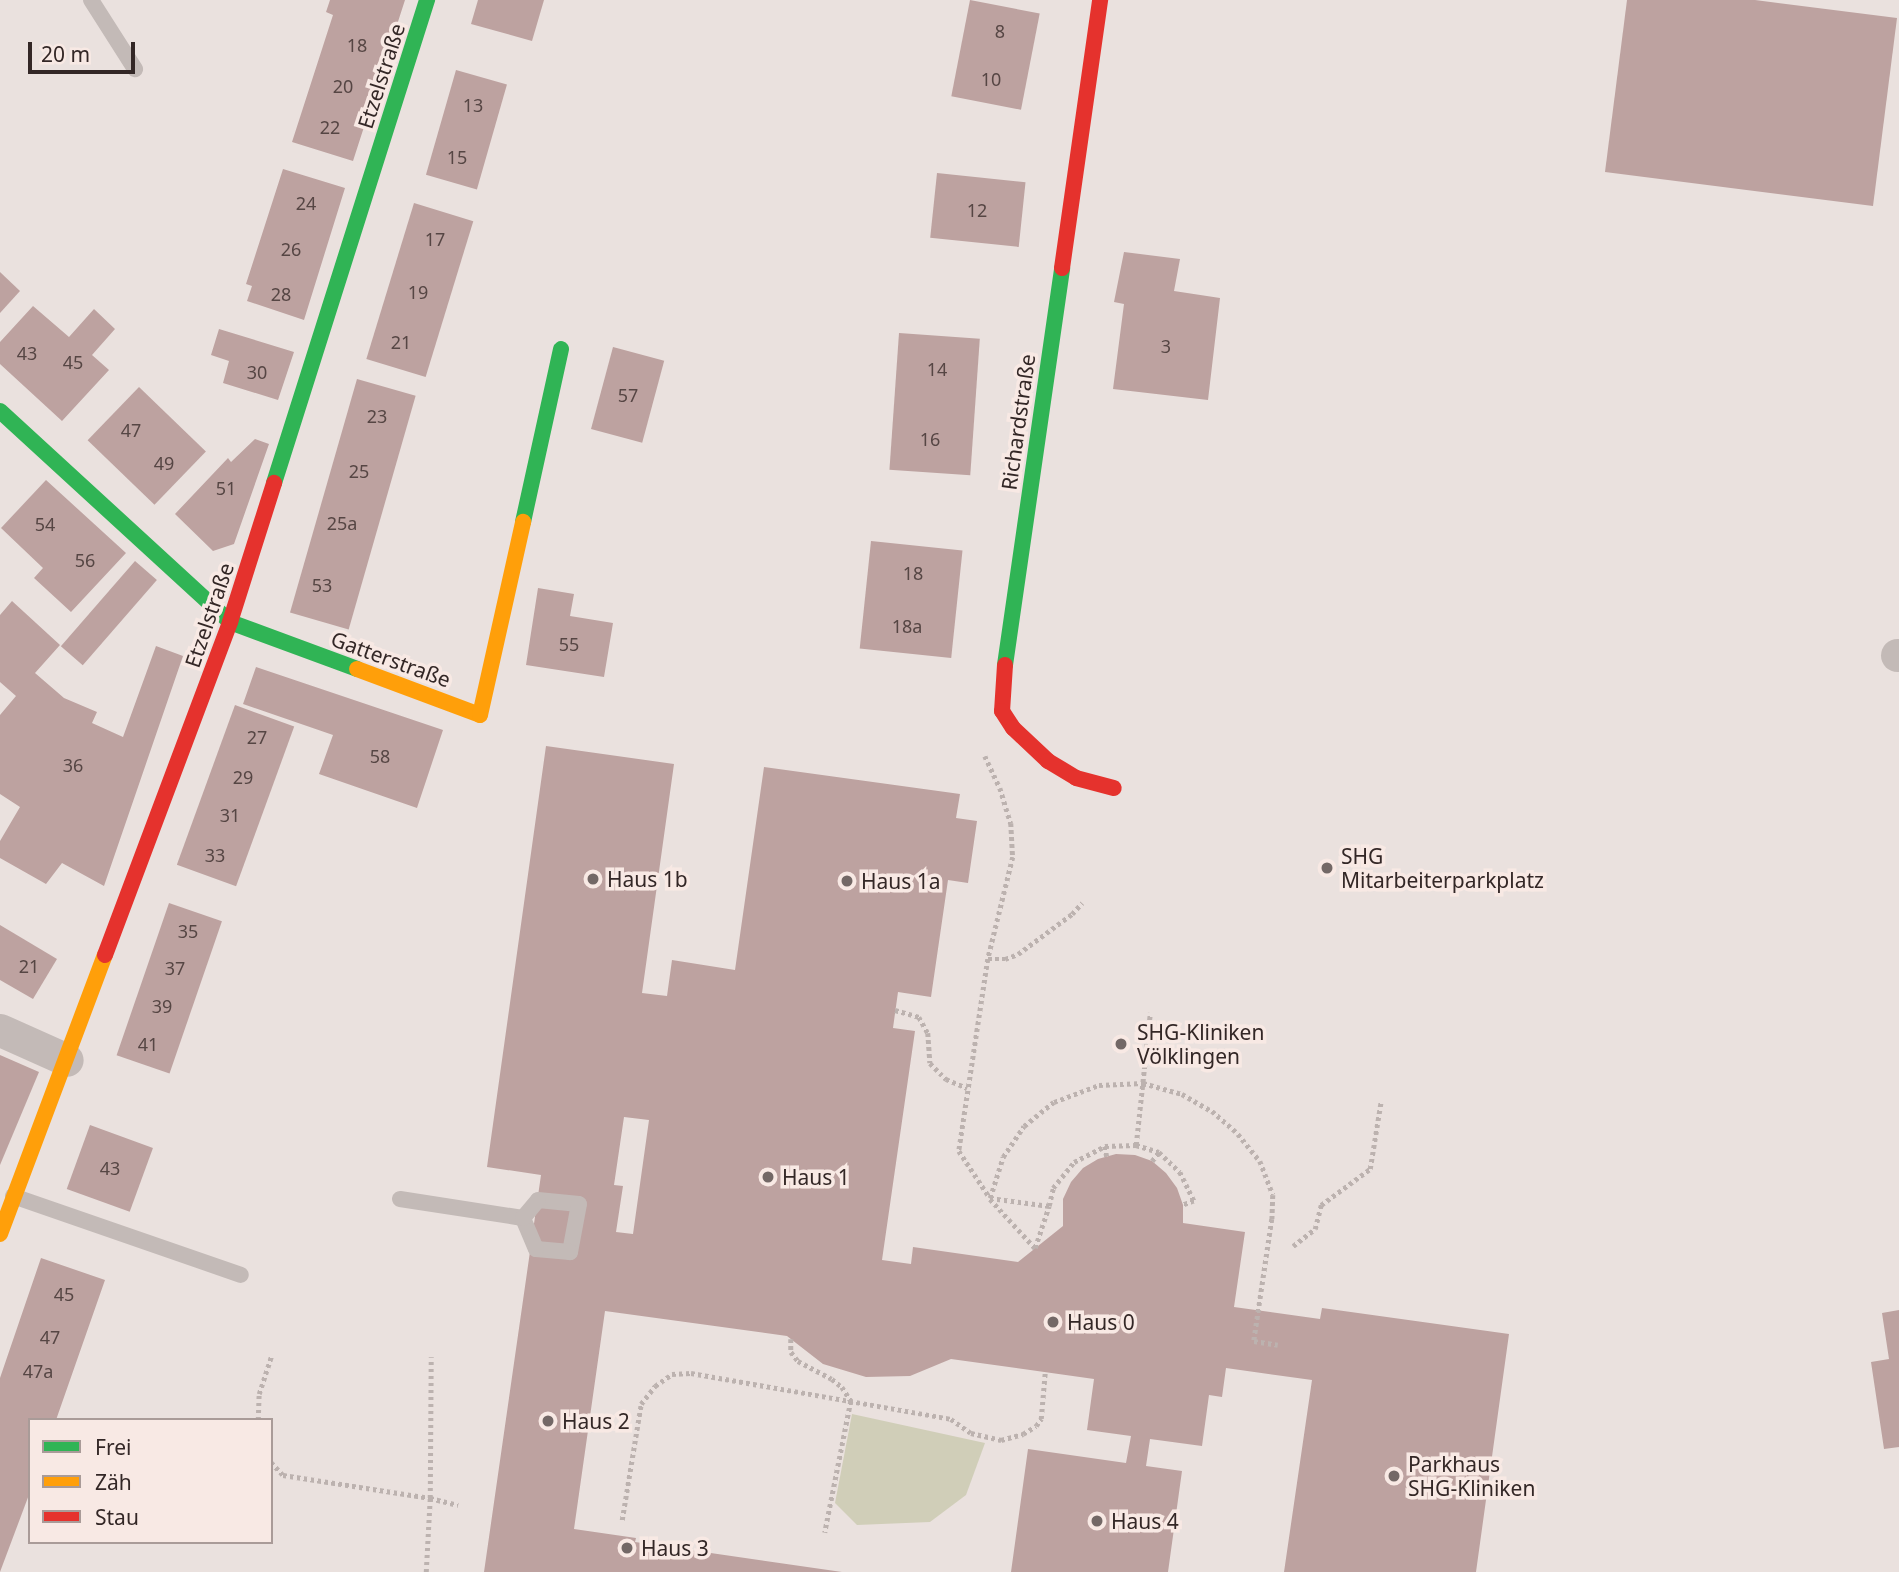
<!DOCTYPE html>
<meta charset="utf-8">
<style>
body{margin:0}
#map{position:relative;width:1899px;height:1572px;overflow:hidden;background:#eae1de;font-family:"Noto Sans",sans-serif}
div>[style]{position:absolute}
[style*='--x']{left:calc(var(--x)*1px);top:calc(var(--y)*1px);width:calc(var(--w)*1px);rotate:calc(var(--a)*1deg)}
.green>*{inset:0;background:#d0ceb8}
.building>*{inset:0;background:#bda2a0;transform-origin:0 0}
.path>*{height:4.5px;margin-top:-2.25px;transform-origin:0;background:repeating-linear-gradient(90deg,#bcb2af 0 3.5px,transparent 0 7px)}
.lane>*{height:16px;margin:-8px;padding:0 8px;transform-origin:8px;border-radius:8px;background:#c3bab7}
.street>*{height:33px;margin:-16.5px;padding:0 16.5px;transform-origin:16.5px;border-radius:16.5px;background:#c3bab7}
.fast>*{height:16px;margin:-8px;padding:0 8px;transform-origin:8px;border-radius:8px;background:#30b455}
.slow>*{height:16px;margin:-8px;padding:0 8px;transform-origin:8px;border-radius:8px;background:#ff9f0a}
.jam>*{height:16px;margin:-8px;padding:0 8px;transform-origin:8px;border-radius:8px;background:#e5322d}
.dots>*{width:19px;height:19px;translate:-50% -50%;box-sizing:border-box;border:4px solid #f8e9e4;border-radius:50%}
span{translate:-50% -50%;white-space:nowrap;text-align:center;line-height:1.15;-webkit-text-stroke:7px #f8e9e4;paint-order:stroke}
.number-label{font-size:18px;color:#564644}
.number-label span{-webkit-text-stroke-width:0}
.street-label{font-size:21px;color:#332726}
.poi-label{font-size:21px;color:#332726}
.left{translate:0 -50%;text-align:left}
.legend{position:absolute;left:28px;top:1418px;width:245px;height:126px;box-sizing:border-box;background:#f8e9e4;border:2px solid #a99b98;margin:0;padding:9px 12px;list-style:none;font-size:21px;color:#332726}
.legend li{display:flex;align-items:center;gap:14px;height:35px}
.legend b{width:35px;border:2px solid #a99b98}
.scale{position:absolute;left:28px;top:42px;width:107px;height:32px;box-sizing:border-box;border:4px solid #332726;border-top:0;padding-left:9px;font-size:21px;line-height:24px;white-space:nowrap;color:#332726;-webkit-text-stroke:5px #f8e9e4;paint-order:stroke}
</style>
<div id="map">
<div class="green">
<i style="clip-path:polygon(852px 1414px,985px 1443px,966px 1495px,930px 1522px,857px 1525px,835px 1503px)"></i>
</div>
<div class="building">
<i style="clip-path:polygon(330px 0,405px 0,353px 161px,292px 142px,333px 15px,326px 12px)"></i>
<i style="clip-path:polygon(478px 0,544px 0,532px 41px,471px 24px)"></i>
<i style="left:970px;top:0;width:71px;height:98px;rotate:11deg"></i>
<i style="clip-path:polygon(1627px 0,1755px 0,1897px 18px,1873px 206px,1605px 172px)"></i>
<i style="left:456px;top:70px;width:53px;height:109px;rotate:16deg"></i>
<i style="clip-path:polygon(283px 169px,345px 188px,304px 320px,247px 301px,252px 286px,246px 284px)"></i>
<i style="left:937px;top:173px;width:89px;height:65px;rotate:6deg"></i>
<i style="left:414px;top:203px;width:62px;height:163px;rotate:17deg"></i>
<i style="clip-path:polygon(1124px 252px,1180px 259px,1174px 291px,1220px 298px,1208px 400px,1113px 389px,1124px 304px,1114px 302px)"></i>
<i style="clip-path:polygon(0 272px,20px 291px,0 313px)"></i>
<i style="clip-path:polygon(33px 306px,69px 337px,94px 309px,115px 329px,92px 355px,109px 370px,62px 421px,0 364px,0 342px)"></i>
<i style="clip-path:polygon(219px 329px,294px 352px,278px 400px,223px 383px,229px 361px,211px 355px)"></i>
<i style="left:899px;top:333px;width:81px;height:137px;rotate:4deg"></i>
<i style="left:613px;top:347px;width:53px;height:85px;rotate:15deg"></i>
<i style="left:357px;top:379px;width:61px;height:243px;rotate:16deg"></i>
<i style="left:139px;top:387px;width:93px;height:74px;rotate:44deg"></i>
<i style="clip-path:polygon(255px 439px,269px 444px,234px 544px,213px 551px,175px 514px,228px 458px,231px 462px)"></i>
<i style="clip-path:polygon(46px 480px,126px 553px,71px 612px,34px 578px,43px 568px,1px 528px)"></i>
<i style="left:871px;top:541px;width:92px;height:108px;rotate:6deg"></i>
<i style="left:135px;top:561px;width:29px;height:113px;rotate:41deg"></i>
<i style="clip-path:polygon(538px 588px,574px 594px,570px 616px,613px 623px,604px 677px,526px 665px)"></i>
<i style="clip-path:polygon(12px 601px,60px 645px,35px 673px,64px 698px,97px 712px,92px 723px,123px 737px,156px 646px,183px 656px,104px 886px,62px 863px,46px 884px,0 858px,0 841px,20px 807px,0 794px,0 715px,16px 696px,0 682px,0 615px)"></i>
<i style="clip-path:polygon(256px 667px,443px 730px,417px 808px,319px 774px,333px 735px,243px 704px)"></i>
<i style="left:235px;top:705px;width:63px;height:170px;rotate:20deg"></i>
<i style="clip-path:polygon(evenodd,546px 746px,674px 764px,642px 993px,667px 996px,672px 960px,735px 970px,764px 767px,960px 794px,956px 818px,977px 821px,968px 883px,948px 880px,931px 997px,898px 992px,893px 1028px,915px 1031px,882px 1260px,911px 1264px,913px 1247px,1018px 1262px,1063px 1226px,1063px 1199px,1071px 1182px,1083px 1168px,1098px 1159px,1116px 1154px,1135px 1155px,1152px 1161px,1166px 1173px,1177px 1188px,1183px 1205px,1183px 1223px,1245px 1232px,1234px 1307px,1320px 1319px,1322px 1308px,1509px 1334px,1476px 1572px,1284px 1572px,1312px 1380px,1226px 1368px,1222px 1397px,1209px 1395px,1202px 1446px,1150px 1439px,1146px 1466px,1182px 1471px,1168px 1572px,1011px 1572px,1028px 1449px,1126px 1463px,1131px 1436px,1087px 1430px,1094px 1379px,951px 1359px,910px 1376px,866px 1377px,823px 1364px,787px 1336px,605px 1311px,574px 1529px,636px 1538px,635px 1542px,842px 1572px,484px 1572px,541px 1175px,487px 1167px,546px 746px,624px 1117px,649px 1120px,633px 1234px,616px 1232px,623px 1186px,614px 1185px,624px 1117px)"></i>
<i style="left:169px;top:903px;width:56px;height:161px;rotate:19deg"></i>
<i style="clip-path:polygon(0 925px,57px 959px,33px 999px,0 980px)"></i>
<i style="clip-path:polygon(0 1055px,39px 1072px,0 1165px)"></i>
<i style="left:90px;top:1125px;width:67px;height:68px;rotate:20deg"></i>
<i style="clip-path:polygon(41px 1258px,105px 1280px,56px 1420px,30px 1420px,30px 1492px,0 1572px,0 1378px)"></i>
<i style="clip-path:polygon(1899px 1310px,1899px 1447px,1884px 1449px,1871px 1362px,1889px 1359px,1882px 1313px)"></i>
</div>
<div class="path">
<i style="--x:985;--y:756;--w:35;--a:65"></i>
<i style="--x:1000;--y:788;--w:37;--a:73"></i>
<i style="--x:1011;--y:823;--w:34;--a:87"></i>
<i style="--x:1013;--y:857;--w:105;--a:103.8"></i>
<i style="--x:988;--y:959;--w:194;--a:98.6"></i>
<i style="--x:959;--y:1151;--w:56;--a:56.6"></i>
<i style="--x:990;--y:1198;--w:43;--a:-72.4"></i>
<i style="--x:1003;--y:1157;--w:37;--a:-56"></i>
<i style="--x:1024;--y:1126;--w:38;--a:-39"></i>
<i style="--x:1054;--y:1102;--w:48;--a:-20.7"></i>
<i style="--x:1099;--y:1085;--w:44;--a:-2.6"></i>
<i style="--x:1143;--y:1083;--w:41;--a:15.8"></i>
<i style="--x:1182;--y:1094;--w:34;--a:30"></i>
<i style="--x:1212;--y:1111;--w:35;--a:41"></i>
<i style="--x:1238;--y:1134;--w:35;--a:51"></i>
<i style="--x:1260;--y:1161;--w:36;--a:69"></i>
<i style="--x:1273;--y:1195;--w:24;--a:92"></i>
<i style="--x:1272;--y:1219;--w:123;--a:98.4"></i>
<i style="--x:1254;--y:1341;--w:24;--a:9"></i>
<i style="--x:988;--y:959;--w:17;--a:0"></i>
<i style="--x:1005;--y:959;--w:14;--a:-21"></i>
<i style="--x:1018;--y:954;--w:67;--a:-36.5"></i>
<i style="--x:1072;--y:914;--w:15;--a:-48"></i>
<i style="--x:895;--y:1010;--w:25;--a:16"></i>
<i style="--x:919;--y:1017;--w:18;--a:61"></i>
<i style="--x:928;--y:1033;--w:30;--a:86"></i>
<i style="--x:930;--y:1063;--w:23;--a:45"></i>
<i style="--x:946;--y:1079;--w:23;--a:23"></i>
<i style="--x:1136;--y:1145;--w:133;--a:-83.9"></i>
<i style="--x:1105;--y:1146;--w:11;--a:80"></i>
<i style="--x:1152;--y:1161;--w:11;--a:-52"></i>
<i style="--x:990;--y:1198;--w:60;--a:7.7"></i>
<i style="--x:1049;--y:1206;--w:18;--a:-77"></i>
<i style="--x:1053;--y:1188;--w:33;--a:-51"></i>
<i style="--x:1074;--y:1162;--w:35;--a:-27"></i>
<i style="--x:1105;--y:1146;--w:31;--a:-2"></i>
<i style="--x:1136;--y:1145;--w:24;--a:17"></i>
<i style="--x:1159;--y:1152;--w:29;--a:44"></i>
<i style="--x:1180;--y:1172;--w:32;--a:64"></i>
<i style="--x:1194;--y:1201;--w:12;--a:160"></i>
<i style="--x:990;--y:1199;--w:67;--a:47.4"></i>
<i style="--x:1035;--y:1248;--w:44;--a:-71.6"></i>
<i style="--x:1293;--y:1246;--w:28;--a:-38"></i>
<i style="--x:1315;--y:1229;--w:25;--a:-76"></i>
<i style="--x:1321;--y:1205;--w:61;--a:-36.3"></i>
<i style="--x:1370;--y:1169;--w:69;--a:-80.8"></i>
<i style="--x:791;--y:1339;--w:13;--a:90"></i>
<i style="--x:791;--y:1352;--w:11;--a:52"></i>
<i style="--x:798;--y:1361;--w:38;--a:28"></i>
<i style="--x:832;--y:1379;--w:13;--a:39"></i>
<i style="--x:842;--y:1387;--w:17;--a:57"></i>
<i style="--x:851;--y:1401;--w:134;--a:101.2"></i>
<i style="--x:258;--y:1420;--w:26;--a:-88"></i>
<i style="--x:259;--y:1394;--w:40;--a:-72"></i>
<i style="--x:271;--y:1462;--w:18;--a:47"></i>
<i style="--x:283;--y:1475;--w:149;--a:8.9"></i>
<i style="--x:430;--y:1498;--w:29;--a:14"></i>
<i style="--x:622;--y:1520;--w:118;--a:-80.7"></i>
<i style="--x:641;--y:1404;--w:23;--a:-52"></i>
<i style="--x:655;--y:1386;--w:21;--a:-35"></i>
<i style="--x:672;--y:1374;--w:19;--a:-3"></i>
<i style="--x:691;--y:1373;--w:264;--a:10"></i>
<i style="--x:951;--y:1419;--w:24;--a:35"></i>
<i style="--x:971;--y:1433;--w:31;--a:13"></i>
<i style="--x:1001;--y:1440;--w:23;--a:-15"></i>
<i style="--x:1023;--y:1434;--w:15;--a:-32"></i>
<i style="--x:1036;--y:1426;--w:9;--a:-54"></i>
<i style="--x:1041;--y:1419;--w:47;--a:-85.1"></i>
<i style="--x:426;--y:1572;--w:74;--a:-86.9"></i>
<i style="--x:430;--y:1498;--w:141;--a:-89.6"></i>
</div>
<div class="lane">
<i style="--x:91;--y:0;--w:82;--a:57.5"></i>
<i style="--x:13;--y:1196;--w:241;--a:19.1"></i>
<i style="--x:400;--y:1199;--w:124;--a:8.8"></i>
<i style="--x:538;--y:1200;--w:41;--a:5.6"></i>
<i style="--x:579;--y:1204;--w:49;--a:100.6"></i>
<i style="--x:570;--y:1252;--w:34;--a:-175"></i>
<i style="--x:536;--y:1249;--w:34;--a:-113"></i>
<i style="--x:523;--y:1218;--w:23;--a:-50"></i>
</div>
<div class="street">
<i style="--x:1897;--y:655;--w:2;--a:0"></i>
<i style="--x:0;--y:1030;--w:73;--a:24.1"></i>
</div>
<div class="fast">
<i style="--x:0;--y:411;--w:312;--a:42.5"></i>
<i style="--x:230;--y:622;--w:135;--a:20.3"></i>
<i style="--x:274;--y:483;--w:507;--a:-72.42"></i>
<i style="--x:523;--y:522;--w:177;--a:-77.6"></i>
<i style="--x:1005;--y:665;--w:401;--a:-81.8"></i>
</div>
<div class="slow">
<i style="--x:357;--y:669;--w:131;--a:20.5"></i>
<i style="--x:480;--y:715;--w:198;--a:-77.4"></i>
<i style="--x:0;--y:1234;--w:298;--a:-69.4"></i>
</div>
<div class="jam">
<i style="--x:1062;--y:268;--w:271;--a:-81.9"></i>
<i style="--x:1005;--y:665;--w:46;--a:93.7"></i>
<i style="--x:1002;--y:711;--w:20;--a:57"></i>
<i style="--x:1013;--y:728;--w:48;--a:43.3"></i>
<i style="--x:1048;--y:761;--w:33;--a:31"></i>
<i style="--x:1076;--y:778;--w:39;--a:15"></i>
<i style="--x:105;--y:955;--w:356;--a:-69.4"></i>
<i style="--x:230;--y:622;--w:146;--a:-72.4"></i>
</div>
<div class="dots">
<i style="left:1327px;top:868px;background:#736866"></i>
<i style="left:593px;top:879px;background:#736866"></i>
<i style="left:847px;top:881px;background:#736866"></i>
<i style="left:1121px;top:1044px;background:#736866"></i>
<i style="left:768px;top:1177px;background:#736866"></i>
<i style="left:1053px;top:1322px;background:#736866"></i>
<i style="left:548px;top:1421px;background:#736866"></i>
<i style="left:1394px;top:1476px;background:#736866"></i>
<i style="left:1097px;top:1521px;background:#736866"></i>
<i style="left:627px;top:1548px;background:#736866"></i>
</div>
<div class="number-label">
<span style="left:1000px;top:31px">8</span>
<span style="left:357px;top:45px">18</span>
<span style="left:991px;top:79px">10</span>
<span style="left:343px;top:86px">20</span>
<span style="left:473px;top:105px">13</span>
<span style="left:330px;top:127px">22</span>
<span style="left:457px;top:157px">15</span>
<span style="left:306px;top:203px">24</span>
<span style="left:977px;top:210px">12</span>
<span style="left:435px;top:239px">17</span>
<span style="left:291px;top:249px">26</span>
<span style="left:418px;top:292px">19</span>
<span style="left:281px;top:294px">28</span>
<span style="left:401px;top:342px">21</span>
<span style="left:1166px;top:346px">3</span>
<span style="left:27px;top:353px">43</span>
<span style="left:73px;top:362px">45</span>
<span style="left:937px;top:369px">14</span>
<span style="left:257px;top:372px">30</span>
<span style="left:628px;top:395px">57</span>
<span style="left:377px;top:416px">23</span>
<span style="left:131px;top:430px">47</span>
<span style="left:930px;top:439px">16</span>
<span style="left:164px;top:463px">49</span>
<span style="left:359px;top:471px">25</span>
<span style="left:226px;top:488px">51</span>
<span style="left:342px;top:523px">25a</span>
<span style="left:45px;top:524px">54</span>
<span style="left:85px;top:560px">56</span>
<span style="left:913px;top:573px">18</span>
<span style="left:322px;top:585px">53</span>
<span style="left:907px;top:626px">18a</span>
<span style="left:569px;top:644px">55</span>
<span style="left:257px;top:737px">27</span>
<span style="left:380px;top:756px">58</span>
<span style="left:73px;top:765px">36</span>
<span style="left:243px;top:777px">29</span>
<span style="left:230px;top:815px">31</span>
<span style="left:215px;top:855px">33</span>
<span style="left:188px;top:931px">35</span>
<span style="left:29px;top:966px">21</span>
<span style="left:175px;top:968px">37</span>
<span style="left:162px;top:1006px">39</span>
<span style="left:148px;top:1044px">41</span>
<span style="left:110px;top:1168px">43</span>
<span style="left:64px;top:1294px">45</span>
<span style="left:50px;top:1337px">47</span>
<span style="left:38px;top:1371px">47a</span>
</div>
<div class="street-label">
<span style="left:381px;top:76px;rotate:-72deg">Etzelstraße</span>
<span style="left:1018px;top:422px;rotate:-82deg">Richardstraße</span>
<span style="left:209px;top:615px;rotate:-71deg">Etzelstraße</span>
<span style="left:391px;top:659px;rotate:20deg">Gatterstraße</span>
</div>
<div class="poi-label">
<span class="left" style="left:1341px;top:868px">SHG<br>Mitarbeiterparkplatz</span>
<span class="left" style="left:607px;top:879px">Haus 1b</span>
<span class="left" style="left:861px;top:881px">Haus 1a</span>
<span class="left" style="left:1137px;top:1044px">SHG-Kliniken<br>Völklingen</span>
<span class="left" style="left:782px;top:1177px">Haus 1</span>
<span class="left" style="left:1067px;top:1322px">Haus 0</span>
<span class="left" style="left:562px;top:1421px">Haus 2</span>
<span class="left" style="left:1408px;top:1476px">Parkhaus<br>SHG-Kliniken</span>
<span class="left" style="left:1111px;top:1521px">Haus 4</span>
<span class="left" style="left:641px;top:1548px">Haus 3</span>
</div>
<ul class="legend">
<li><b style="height:9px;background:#30b455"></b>Frei</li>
<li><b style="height:9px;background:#ff9f0a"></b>Zäh</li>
<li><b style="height:9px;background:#e5322d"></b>Stau</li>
</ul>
<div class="scale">20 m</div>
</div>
